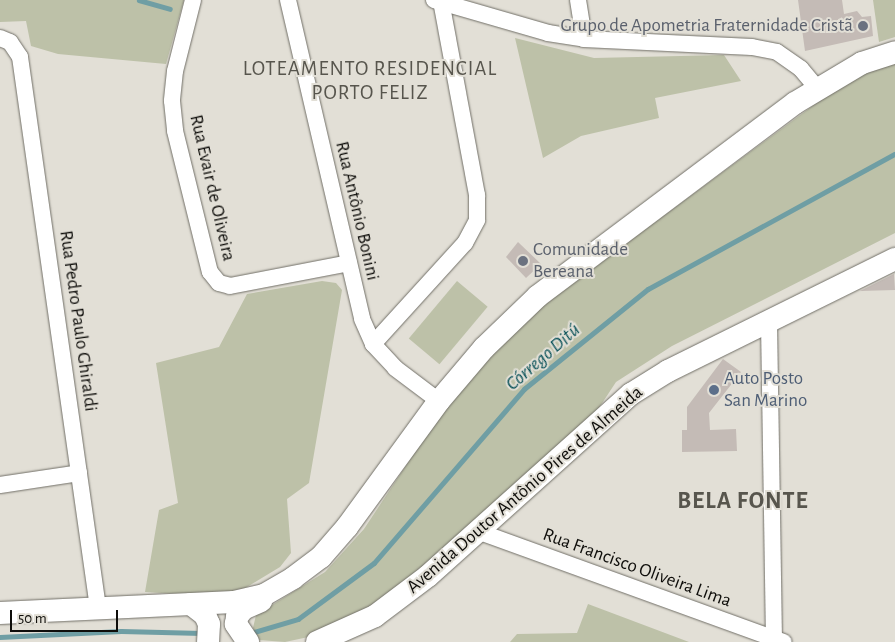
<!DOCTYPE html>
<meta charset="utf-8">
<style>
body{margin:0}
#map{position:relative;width:895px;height:642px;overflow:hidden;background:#e2dfd6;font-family:"Alegreya Sans",sans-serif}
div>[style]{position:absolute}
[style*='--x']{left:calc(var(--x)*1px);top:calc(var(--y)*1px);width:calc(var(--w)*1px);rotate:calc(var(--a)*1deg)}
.green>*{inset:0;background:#bdc1a8;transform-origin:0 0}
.stream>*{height:4.5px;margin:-2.25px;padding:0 2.25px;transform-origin:2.25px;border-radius:2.25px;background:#6f9ea4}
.building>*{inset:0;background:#c4bbb6}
.roads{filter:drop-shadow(0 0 1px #716f67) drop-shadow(0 0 1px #716f67)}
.street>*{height:16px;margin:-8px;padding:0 8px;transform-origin:8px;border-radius:8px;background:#fff}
.secondary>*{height:22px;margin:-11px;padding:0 11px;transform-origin:11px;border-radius:11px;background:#fff}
.dots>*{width:14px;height:14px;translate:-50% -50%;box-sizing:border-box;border:2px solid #e2dfd6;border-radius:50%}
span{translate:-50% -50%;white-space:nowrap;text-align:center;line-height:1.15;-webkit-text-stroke:4px #e2dfd6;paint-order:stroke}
.worship-label{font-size:19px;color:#5b616d}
.right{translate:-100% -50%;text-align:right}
.left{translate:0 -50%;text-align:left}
.street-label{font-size:19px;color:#0f0e0b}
.service-label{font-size:19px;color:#4e5e75}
.water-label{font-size:20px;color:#095158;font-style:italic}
.quarter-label{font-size:21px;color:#57554d;letter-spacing:1px}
.district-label{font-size:24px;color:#57554d;font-weight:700;letter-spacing:1px}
.scale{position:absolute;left:10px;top:610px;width:108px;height:22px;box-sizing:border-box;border:2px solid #0f0e0b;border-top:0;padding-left:6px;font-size:15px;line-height:18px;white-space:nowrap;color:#0f0e0b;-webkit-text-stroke:4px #e2dfd6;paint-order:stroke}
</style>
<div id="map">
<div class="green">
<i style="clip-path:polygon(0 0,184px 0,166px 64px,58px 54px,31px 46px,26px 21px,0 22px)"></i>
<i style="clip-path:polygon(873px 0,895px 0,895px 37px,879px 42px)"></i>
<i style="clip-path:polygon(515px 38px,594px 58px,724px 55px,741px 81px,655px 98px,659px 118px,581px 136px,543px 158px)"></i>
<i style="clip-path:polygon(895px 63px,895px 233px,672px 346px,616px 382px,591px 420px,429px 563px,374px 605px,313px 636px,285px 642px,259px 640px,253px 628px,256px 615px,325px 572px,364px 529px,444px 408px,489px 354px,548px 301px,826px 96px,868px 70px)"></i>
<i style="clip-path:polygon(322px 281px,336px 283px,342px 290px,309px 483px,287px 499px,291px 553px,280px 567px,242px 590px,196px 595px,145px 592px,159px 510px,178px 503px,156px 363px,219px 347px,247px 294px)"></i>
<i style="left:457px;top:281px;width:40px;height:75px;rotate:40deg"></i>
<i style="clip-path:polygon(588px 604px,689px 642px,510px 642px,517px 634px,577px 633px)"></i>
</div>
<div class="stream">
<i style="--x:139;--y:0;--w:32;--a:16"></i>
<i style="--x:254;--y:632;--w:46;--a:-16.5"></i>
<i style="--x:298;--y:619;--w:94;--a:-36.4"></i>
<i style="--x:374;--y:563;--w:230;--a:-49.2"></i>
<i style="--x:524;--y:389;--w:159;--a:-38.9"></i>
<i style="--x:648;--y:289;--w:281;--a:-28.7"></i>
<i style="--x:0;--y:637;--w:121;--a:-2.8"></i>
<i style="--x:121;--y:631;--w:81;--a:1.4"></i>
</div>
<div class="building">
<i style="clip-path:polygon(798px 0,842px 0,844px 14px,857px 11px,862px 17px,871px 16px,873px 36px,805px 51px)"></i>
<i style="clip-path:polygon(518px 242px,541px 264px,526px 278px,506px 257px)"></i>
<i style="clip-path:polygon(894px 274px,895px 290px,860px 291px)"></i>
<i style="clip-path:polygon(723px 359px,741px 372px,709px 413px,710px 430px,736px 429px,737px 451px,682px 452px,682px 430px,687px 430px,687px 407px)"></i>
</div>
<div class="roads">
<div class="street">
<i style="--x:193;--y:0;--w:73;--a:104.2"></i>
<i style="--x:175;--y:71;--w:30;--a:96"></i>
<i style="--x:172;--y:101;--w:30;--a:84"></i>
<i style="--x:175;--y:131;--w:145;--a:76.1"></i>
<i style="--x:210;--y:272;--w:14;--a:51"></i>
<i style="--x:219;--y:283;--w:11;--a:15"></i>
<i style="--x:230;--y:286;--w:121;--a:-10.9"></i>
<i style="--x:288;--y:0;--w:327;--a:76.9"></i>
<i style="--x:362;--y:319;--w:27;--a:66"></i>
<i style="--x:373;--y:344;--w:33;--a:47"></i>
<i style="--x:395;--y:368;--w:55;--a:36.9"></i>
<i style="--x:434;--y:0;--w:119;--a:16.1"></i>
<i style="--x:548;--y:33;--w:36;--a:9"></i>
<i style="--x:584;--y:39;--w:168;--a:2.7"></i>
<i style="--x:752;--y:47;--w:25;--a:11"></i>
<i style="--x:777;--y:52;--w:29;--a:35"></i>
<i style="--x:801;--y:69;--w:26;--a:50"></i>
<i style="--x:578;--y:0;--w:39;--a:81"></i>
<i style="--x:0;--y:38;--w:11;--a:22"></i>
<i style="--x:10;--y:42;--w:18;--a:56"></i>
<i style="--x:20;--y:57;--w:556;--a:81.94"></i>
<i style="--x:769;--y:322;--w:317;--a:89.1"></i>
<i style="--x:373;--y:344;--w:137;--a:-47.7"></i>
<i style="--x:465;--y:243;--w:26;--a:-62"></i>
<i style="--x:477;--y:220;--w:25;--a:-90"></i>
<i style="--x:477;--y:195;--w:198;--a:-100.5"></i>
<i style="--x:0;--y:485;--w:80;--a:-8.6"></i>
<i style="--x:477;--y:531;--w:326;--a:19.9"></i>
</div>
<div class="secondary">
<i style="--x:191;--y:604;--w:18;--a:38"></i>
<i style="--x:205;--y:615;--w:10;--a:66"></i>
<i style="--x:209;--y:624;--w:18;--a:93"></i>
<i style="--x:0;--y:613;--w:234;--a:-2.7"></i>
<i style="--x:234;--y:602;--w:31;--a:-13"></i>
<i style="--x:264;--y:595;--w:34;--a:-30"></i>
<i style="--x:293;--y:578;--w:35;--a:-37"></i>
<i style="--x:321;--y:557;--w:40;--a:-49"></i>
<i style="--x:347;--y:527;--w:156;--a:-53.9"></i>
<i style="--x:439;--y:401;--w:70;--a:-49.7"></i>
<i style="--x:484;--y:348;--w:75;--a:-43.9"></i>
<i style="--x:538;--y:296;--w:321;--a:-36.9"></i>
<i style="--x:795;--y:103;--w:78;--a:-30.8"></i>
<i style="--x:862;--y:63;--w:35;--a:-18"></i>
<i style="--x:248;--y:642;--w:22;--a:-124"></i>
<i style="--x:236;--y:624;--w:7;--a:-82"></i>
<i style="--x:237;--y:617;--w:10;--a:-53"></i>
<i style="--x:243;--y:609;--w:20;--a:-24"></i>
<i style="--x:317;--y:642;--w:64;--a:-24.1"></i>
<i style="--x:375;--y:616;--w:66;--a:-37"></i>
<i style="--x:428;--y:576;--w:273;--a:-41.9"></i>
<i style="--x:631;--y:394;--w:44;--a:-31.9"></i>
<i style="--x:668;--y:371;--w:253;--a:-26.3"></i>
</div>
</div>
<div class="dots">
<i style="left:863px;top:26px;background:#6b7280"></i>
<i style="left:523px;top:261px;background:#6b7280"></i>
<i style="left:714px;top:390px;background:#5c6f8a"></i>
</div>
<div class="worship-label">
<span class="right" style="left:853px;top:26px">Grupo de Apometria Fraternidade Cristã</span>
<span class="left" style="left:533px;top:261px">Comunidade<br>Bereana</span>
</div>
<div class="street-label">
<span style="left:212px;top:188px;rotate:77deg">Rua Evair de Oliveira</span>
<span style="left:357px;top:211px;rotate:77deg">Rua Antônio Bonini</span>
<span style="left:78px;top:321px;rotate:82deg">Rua Pedro Paulo Ghiraldi</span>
<span style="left:525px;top:490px;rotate:-41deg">Avenida Doutor Antônio Pires de Almeida</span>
<span style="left:637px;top:568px;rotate:20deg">Rua Francisco Oliveira Lima</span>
</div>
<div class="service-label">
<span class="left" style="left:724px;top:390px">Auto Posto<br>San Marino</span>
</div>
<div class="water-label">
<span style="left:543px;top:357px;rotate:-41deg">Córrego Ditú</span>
</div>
<div class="quarter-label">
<span style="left:370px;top:81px">LOTEAMENTO RESIDENCIAL<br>PORTO FELIZ</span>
</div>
<div class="district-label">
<span style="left:743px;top:502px">BELA FONTE</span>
</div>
<div class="scale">50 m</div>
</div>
